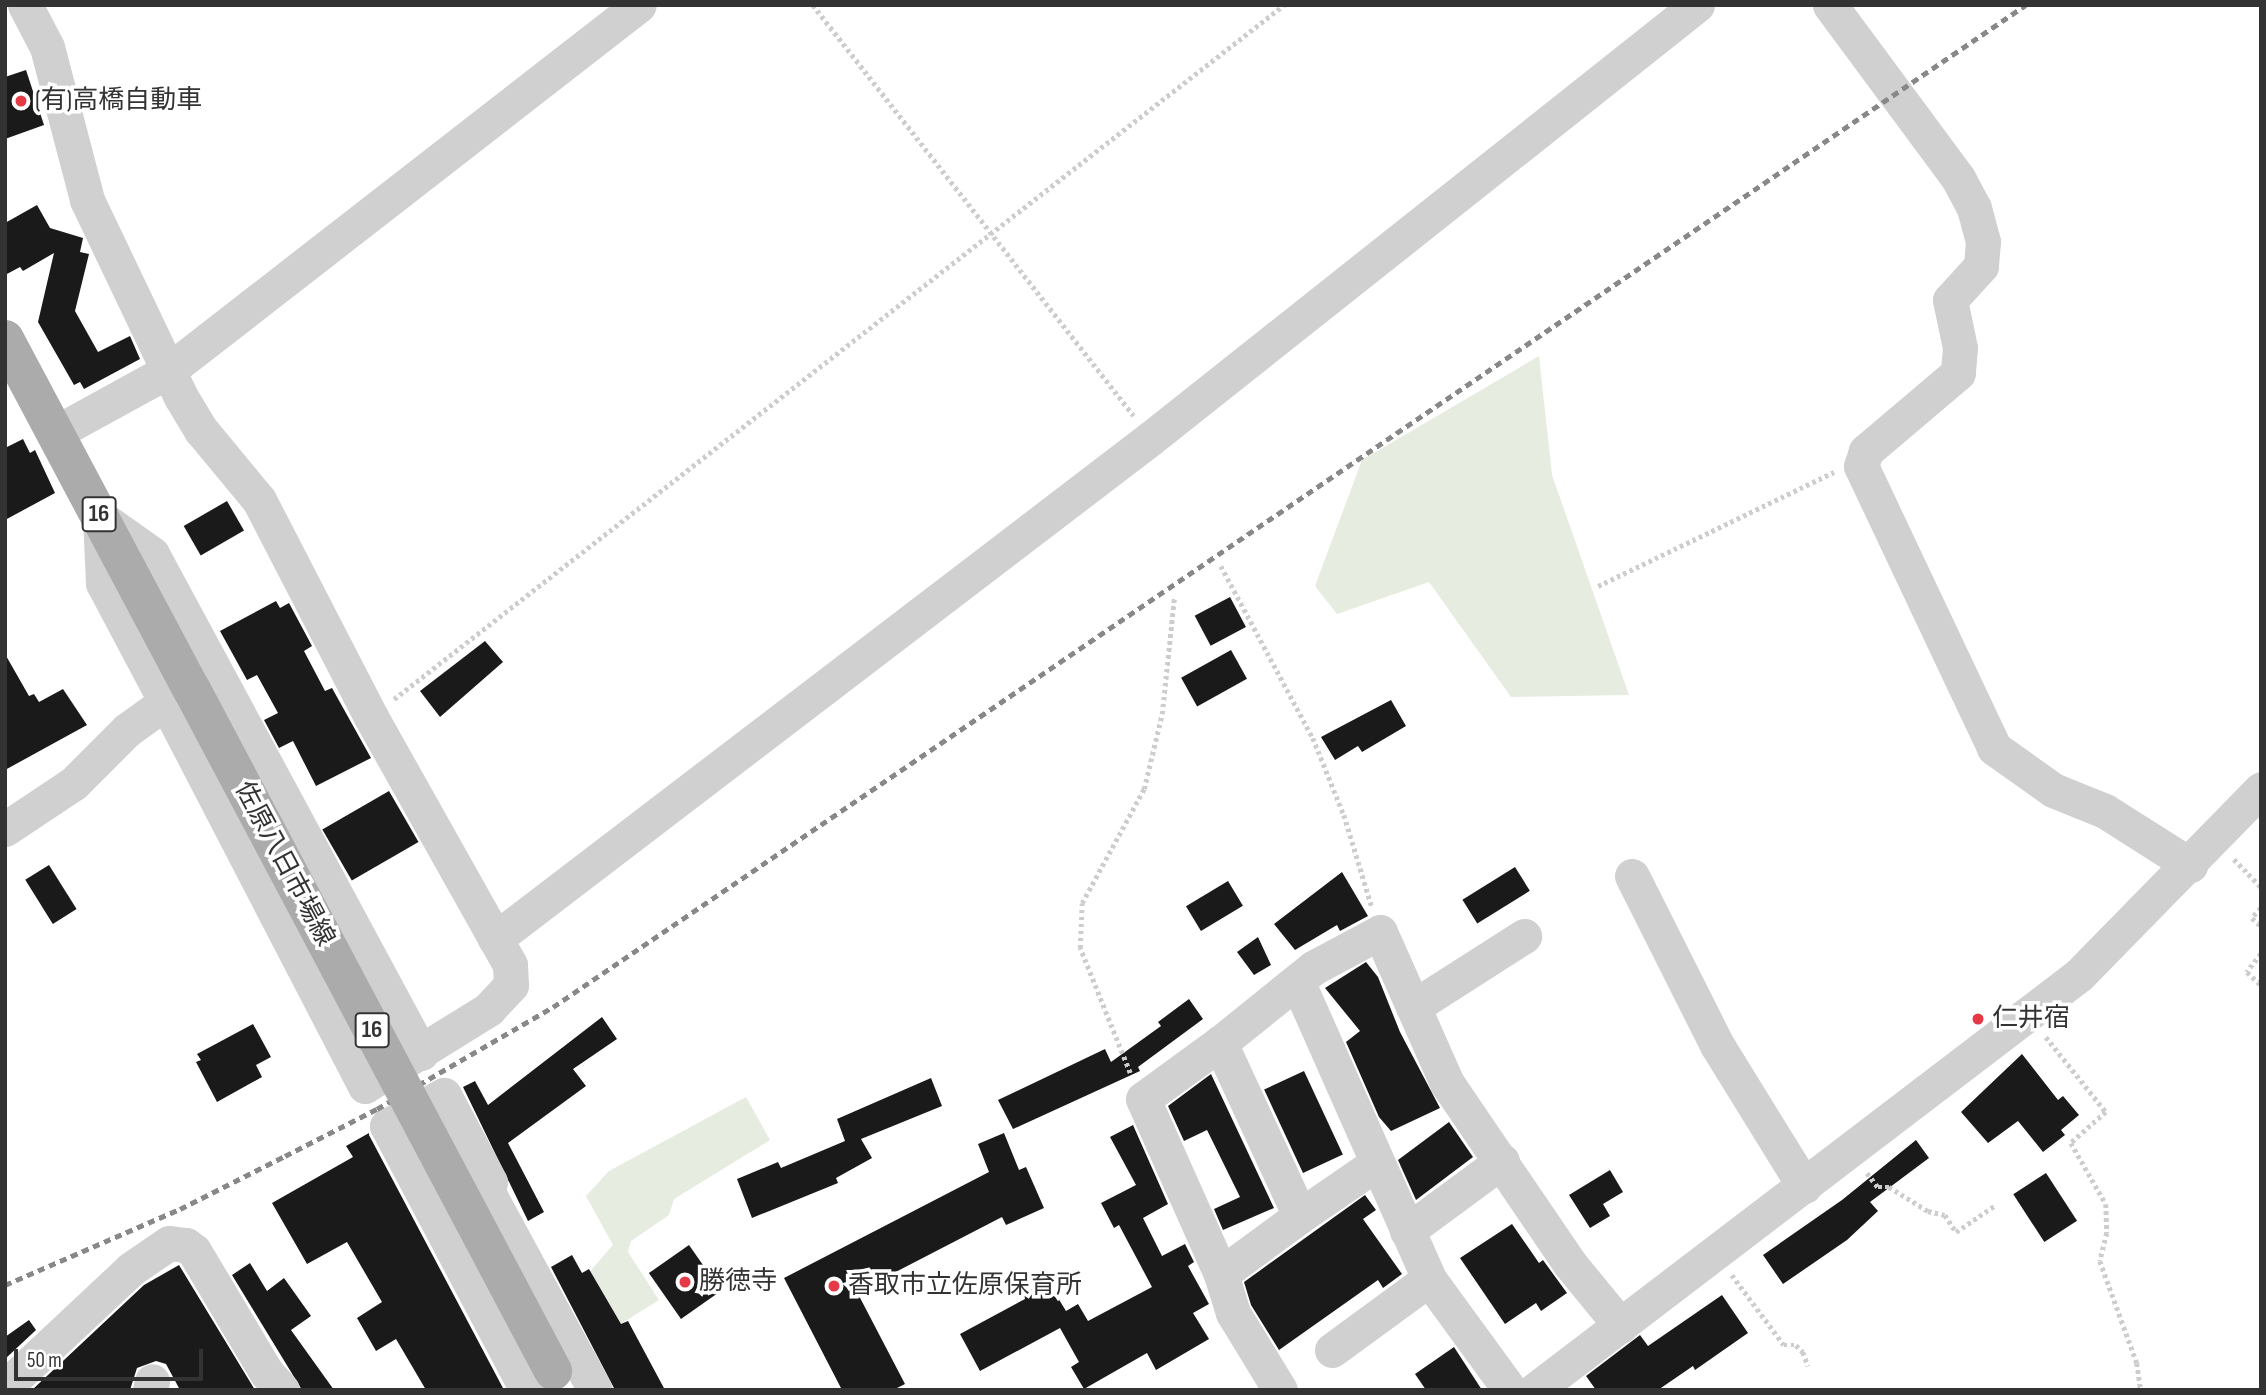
<!DOCTYPE html>
<meta charset="utf-8">
<style>
body{margin:0}
#map{position:relative;width:2266px;height:1395px;overflow:hidden;background:#fff;font-family:"Sofia Sans Condensed","Noto Sans JP",sans-serif}
div>[style]{position:absolute}
[style*='--x']{left:calc(var(--x)*1px);top:calc(var(--y)*1px);width:calc(var(--w)*1px);rotate:calc(var(--a)*1deg)}
.green>*{inset:0;background:#e6ecdf}
.building>*{inset:0;background:#1a1a1a;transform-origin:0 0}
.path>*{height:4.5px;margin-top:-2.25px;transform-origin:0;background:repeating-linear-gradient(90deg,#cdcdcd 0 3.5px,transparent 0 7px)}
.minor>*{height:35px;margin:-17.5px;padding:0 17.5px;transform-origin:17.5px;border-radius:17.5px;background:#d0d0d0}
.major>*{height:38px;margin:-19px;padding:0 19px;transform-origin:19px;border-radius:19px;background:#ababab}
.rail>*{height:5px;margin-top:-2.5px;transform-origin:0;background:repeating-linear-gradient(90deg,#888 0 7px,transparent 0 12px)}
.major-bridge>*{height:38px;margin:-19px;padding:0 19px;transform-origin:19px;border-radius:19px;background:#ababab}
.dots>*{width:19px;height:19px;translate:-50% -50%;box-sizing:border-box;border:4px solid #fff;border-radius:50%}
span{translate:-50% -50%;white-space:nowrap;text-align:center;line-height:1.15;-webkit-text-stroke:7px #fff;paint-order:stroke}
.shield-label span{padding:2px 5px;background:#fff;border:2px solid;border-radius:5px;-webkit-text-stroke-width:0}
.shield-label{font-size:24px;color:#333;font-weight:700}
.poi-label{font-size:26px;color:#333}
.left{translate:0 -50%;text-align:left}
.street-label{font-size:26px;color:#333}
.frame{position:absolute;inset:0;border:7px solid #333;pointer-events:none}
.scale{position:absolute;left:14px;top:1349px;width:189px;height:32px;box-sizing:border-box;border:4px solid #333;border-top:0;padding-left:9px;font-size:21px;line-height:24px;white-space:nowrap;color:#333;-webkit-text-stroke:5px #fff;paint-order:stroke}
</style>
<div id="map">
<div class="green">
<i style="clip-path:polygon(1539px 356px,1552px 475px,1629px 695px,1511px 697px,1429px 582px,1337px 614px,1315px 586px,1362px 460px)"></i>
<i style="clip-path:polygon(746px 1097px,770px 1140px,674px 1199px,669px 1215px,631px 1241px,628px 1252px,659px 1300px,619px 1325px,586px 1276px,613px 1245px,586px 1196px,609px 1171px)"></i>
</div>
<div class="building">
<i style="clip-path:polygon(26px 70px,44px 125px,5px 139px,5px 77px)"></i>
<i style="clip-path:polygon(37px 205px,50px 228px,83px 238px,80px 252px,89px 254px,75px 311px,98px 352px,130px 336px,140px 359px,84px 389px,80px 382px,74px 385px,38px 322px,54px 253px,23px 271px,20px 267px,5px 275px,5px 223px)"></i>
<i style="clip-path:polygon(23px 439px,30px 453px,35px 450px,55px 493px,5px 520px,5px 448px)"></i>
<i style="left:227px;top:501px;width:34px;height:50px;rotate:60deg"></i>
<i style="left:1230px;top:597px;width:34px;height:40px;rotate:62deg"></i>
<i style="clip-path:polygon(276px 601px,280px 608px,289px 603px,312px 646px,304px 651px,325px 691px,332px 688px,371px 758px,316px 786px,293px 741px,279px 748px,264px 720px,278px 713px,257px 675px,247px 680px,220px 631px)"></i>
<i style="clip-path:polygon(485px 641px,503px 662px,440px 717px,420px 691px)"></i>
<i style="left:1231px;top:650px;width:33px;height:57px;rotate:61deg"></i>
<i style="clip-path:polygon(5px 654px,29px 696px,34px 694px,39px 702px,63px 689px,87px 725px,5px 770px)"></i>
<i style="clip-path:polygon(1391px 700px,1406px 726px,1362px 752px,1358px 746px,1335px 760px,1321px 737px)"></i>
<i style="left:389px;top:791px;width:59px;height:77px;rotate:60deg"></i>
<i style="left:49px;top:865px;width:52px;height:28px;rotate:58deg"></i>
<i style="left:1515px;top:867px;width:28px;height:62px;rotate:58deg"></i>
<i style="clip-path:polygon(1342px 872px,1368px 916px,1340px 931px,1337px 925px,1295px 950px,1274px 924px)"></i>
<i style="left:1228px;top:881px;width:29px;height:49px;rotate:59deg"></i>
<i style="clip-path:polygon(1258px 937px,1271px 965px,1254px 975px,1237px 952px)"></i>
<i style="clip-path:polygon(1366px 962px,1378px 977px,1400px 1032px,1440px 1108px,1391px 1131px,1379px 1117px,1346px 1042px,1360px 1031px,1325px 988px)"></i>
<i style="clip-path:polygon(1189px 999px,1203px 1019px,1138px 1067px,1140px 1071px,1013px 1129px,998px 1100px,1105px 1049px,1111px 1062px,1161px 1026px,1158px 1022px)"></i>
<i style="clip-path:polygon(602px 1017px,617px 1039px,573px 1069px,586px 1086px,508px 1143px,544px 1212px,528px 1221px,463px 1087px,475px 1081px,488px 1105px)"></i>
<i style="clip-path:polygon(253px 1024px,271px 1057px,256px 1065px,262px 1077px,217px 1102px,196px 1062px,201px 1060px,197px 1054px)"></i>
<i style="clip-path:polygon(2022px 1054px,2058px 1100px,2063px 1096px,2079px 1115px,2061px 1130px,2065px 1135px,2043px 1152px,2018px 1121px,1988px 1143px,1961px 1112px)"></i>
<i style="left:1304px;top:1071px;width:92px;height:44px;rotate:65deg"></i>
<i style="clip-path:polygon(1211px 1074px,1274px 1208px,1223px 1230px,1214px 1209px,1240px 1197px,1207px 1130px,1184px 1141px,1168px 1106px)"></i>
<i style="clip-path:polygon(931px 1078px,942px 1106px,861px 1139px,872px 1158px,836px 1178px,838px 1183px,752px 1218px,737px 1179px,778px 1162px,781px 1168px,845px 1141px,837px 1119px)"></i>
<i style="clip-path:polygon(1449px 1122px,1473px 1157px,1416px 1200px,1398px 1160px)"></i>
<i style="clip-path:polygon(1133px 1125px,1168px 1204px,1143px 1218px,1162px 1256px,1185px 1244px,1194px 1262px,1188px 1266px,1209px 1304px,1193px 1313px,1209px 1339px,1156px 1370px,1147px 1353px,1084px 1389px,1071px 1367px,1079px 1362px,1060px 1328px,980px 1371px,960px 1334px,1025px 1299px,1023px 1294px,1047px 1280px,1066px 1311px,1078px 1304px,1088px 1321px,1152px 1287px,1119px 1225px,1114px 1228px,1101px 1203px,1136px 1185px,1110px 1137px)"></i>
<i style="clip-path:polygon(369px 1133px,369px 1135px,504px 1390px,426px 1390px,396px 1339px,376px 1351px,357px 1318px,382px 1302px,347px 1242px,307px 1264px,272px 1203px,353px 1157px,346px 1146px)"></i>
<i style="clip-path:polygon(1004px 1133px,1019px 1170px,1026px 1167px,1044px 1208px,1006px 1225px,1002px 1217px,857px 1292px,905px 1384px,893px 1390px,842px 1390px,784px 1278px,989px 1172px,978px 1144px)"></i>
<i style="clip-path:polygon(1916px 1140px,1929px 1158px,1870px 1202px,1878px 1211px,1847px 1240px,1783px 1284px,1763px 1255px,1842px 1200px)"></i>
<i style="clip-path:polygon(1610px 1170px,1623px 1192px,1603px 1204px,1610px 1216px,1590px 1228px,1569px 1195px)"></i>
<i style="left:2046px;top:1173px;width:57px;height:39px;rotate:57deg"></i>
<i style="clip-path:polygon(1365px 1195px,1376px 1210px,1363px 1219px,1402px 1274px,1383px 1288px,1378px 1280px,1279px 1350px,1251px 1305px,1244px 1282px)"></i>
<i style="clip-path:polygon(1512px 1224px,1539px 1263px,1543px 1260px,1567px 1293px,1541px 1311px,1536px 1303px,1505px 1324px,1460px 1258px)"></i>
<i style="left:689px;top:1245px;width:56px;height:49px;rotate:55deg"></i>
<i style="clip-path:polygon(572px 1255px,582px 1273px,589px 1269px,621px 1324px,628px 1321px,665px 1390px,615px 1390px,551px 1267px)"></i>
<i style="clip-path:polygon(250px 1263px,267px 1291px,284px 1278px,311px 1316px,291px 1330px,334px 1390px,302px 1390px,232px 1275px)"></i>
<i style="clip-path:polygon(179px 1265px,255px 1390px,180px 1390px,166px 1364px,156px 1361px,137px 1368px,130px 1390px,32px 1390px,144px 1285px)"></i>
<i style="clip-path:polygon(1722px 1295px,1748px 1333px,1695px 1370px,1693px 1366px,1658px 1390px,1596px 1390px,1586px 1376px,1640px 1335px,1648px 1346px)"></i>
<i style="clip-path:polygon(29px 1320px,36px 1330px,5px 1359px,5px 1337px)"></i>
<i style="clip-path:polygon(1454px 1347px,1482px 1390px,1426px 1390px,1415px 1374px)"></i>
</div>
<div class="path">
<i style="--x:813;--y:5;--w:521;--a:52.01"></i>
<i style="--x:1221;--y:566;--w:195;--a:61.9"></i>
<i style="--x:1313;--y:738;--w:83;--a:68.1"></i>
<i style="--x:1344;--y:815;--w:96;--a:73.1"></i>
<i style="--x:1598;--y:586;--w:262;--a:-25.8"></i>
<i style="--x:394;--y:699;--w:1129;--a:-37.95"></i>
<i style="--x:2234;--y:859;--w:39;--a:46"></i>
<i style="--x:2261;--y:908;--w:13;--a:132"></i>
<i style="--x:2252;--y:918;--w:12;--a:42"></i>
<i style="--x:2261;--y:954;--w:23;--a:128"></i>
<i style="--x:2247;--y:972;--w:19;--a:43"></i>
<i style="--x:2046;--y:1037;--w:96;--a:51.3"></i>
<i style="--x:2106;--y:1112;--w:47;--a:138.5"></i>
<i style="--x:2071;--y:1143;--w:70;--a:60.2"></i>
<i style="--x:2106;--y:1204;--w:29;--a:88"></i>
<i style="--x:2107;--y:1233;--w:29;--a:104"></i>
<i style="--x:2100;--y:1261;--w:109;--a:70.1"></i>
<i style="--x:2137;--y:1363;--w:27;--a:82"></i>
<i style="--x:1130;--y:1073;--w:135;--a:-111.8"></i>
<i style="--x:1080;--y:948;--w:45;--a:-87.5"></i>
<i style="--x:1082;--y:903;--w:130;--a:-61.5"></i>
<i style="--x:1144;--y:789;--w:77;--a:-76.5"></i>
<i style="--x:1162;--y:714;--w:116;--a:-84"></i>
<i style="--x:1867;--y:1173;--w:18;--a:52"></i>
<i style="--x:1878;--y:1187;--w:11;--a:0"></i>
<i style="--x:1889;--y:1187;--w:46;--a:31.6"></i>
<i style="--x:1928;--y:1211;--w:17;--a:13"></i>
<i style="--x:1945;--y:1215;--w:20;--a:57"></i>
<i style="--x:1956;--y:1232;--w:46;--a:-34.4"></i>
<i style="--x:1732;--y:1275;--w:87;--a:53.4"></i>
<i style="--x:1784;--y:1345;--w:12;--a:0"></i>
<i style="--x:1796;--y:1345;--w:10;--a:45"></i>
<i style="--x:1803;--y:1352;--w:15;--a:70"></i>
</div>
<div class="minor">
<i style="--x:25;--y:5;--w:47;--a:62.4"></i>
<i style="--x:47;--y:47;--w:158;--a:75.3"></i>
<i style="--x:87;--y:200;--w:218;--a:64.5"></i>
<i style="--x:181;--y:397;--w:39;--a:59"></i>
<i style="--x:201;--y:430;--w:91;--a:50.4"></i>
<i style="--x:259;--y:500;--w:244;--a:62.7"></i>
<i style="--x:371;--y:717;--w:284;--a:60.7"></i>
<i style="--x:510;--y:965;--w:20;--a:87"></i>
<i style="--x:511;--y:985;--w:33;--a:133"></i>
<i style="--x:489;--y:1009;--w:146;--a:148.2"></i>
<i style="--x:365;--y:1086;--w:433;--a:-117.4"></i>
<i style="--x:1830;--y:5;--w:215;--a:53.5"></i>
<i style="--x:1958;--y:178;--w:34;--a:62"></i>
<i style="--x:1974;--y:208;--w:35;--a:75"></i>
<i style="--x:1983;--y:242;--w:24;--a:95"></i>
<i style="--x:1981;--y:266;--w:46;--a:132.4"></i>
<i style="--x:1950;--y:300;--w:49;--a:78.2"></i>
<i style="--x:1960;--y:348;--w:25;--a:95"></i>
<i style="--x:1958;--y:373;--w:121;--a:139.7"></i>
<i style="--x:1866;--y:451;--w:16;--a:108"></i>
<i style="--x:1861;--y:466;--w:312;--a:64.7"></i>
<i style="--x:1994;--y:748;--w:72;--a:35.4"></i>
<i style="--x:2053;--y:790;--w:56;--a:22"></i>
<i style="--x:2105;--y:811;--w:101;--a:32.4"></i>
<i style="--x:55;--y:433;--w:129;--a:-28.8"></i>
<i style="--x:168;--y:371;--w:596;--a:-37.85"></i>
<i style="--x:5;--y:829;--w:83;--a:-33.7"></i>
<i style="--x:74;--y:783;--w:75;--a:-45"></i>
<i style="--x:127;--y:730;--w:48;--a:-35.7"></i>
<i style="--x:166;--y:702;--w:135;--a:-117.9"></i>
<i style="--x:103;--y:583;--w:66;--a:-92.6"></i>
<i style="--x:100;--y:517;--w:64;--a:35.4"></i>
<i style="--x:152;--y:554;--w:567;--a:61.67"></i>
<i style="--x:1632;--y:876;--w:189;--a:63.3"></i>
<i style="--x:1717;--y:1045;--w:166;--a:58.3"></i>
<i style="--x:495;--y:939;--w:825;--a:-37.37"></i>
<i style="--x:1151;--y:438;--w:697;--a:-38.42"></i>
<i style="--x:1298;--y:983;--w:324;--a:66.1"></i>
<i style="--x:1429;--y:1279;--w:137;--a:53.9"></i>
<i style="--x:1413;--y:1007;--w:132;--a:-32.6"></i>
<i style="--x:1220;--y:1043;--w:95;--a:144"></i>
<i style="--x:1143;--y:1099;--w:192;--a:66"></i>
<i style="--x:1221;--y:1274;--w:98;--a:-36.3"></i>
<i style="--x:1377;--y:1163;--w:93;--a:145.5"></i>
<i style="--x:1300;--y:1216;--w:191;--a:-114.8"></i>
<i style="--x:1220;--y:1043;--w:119;--a:-38.9"></i>
<i style="--x:1313;--y:968;--w:76;--a:-28.2"></i>
<i style="--x:1380;--y:932;--w:165;--a:66.1"></i>
<i style="--x:1447;--y:1083;--w:219;--a:55.8"></i>
<i style="--x:1570;--y:1264;--w:80;--a:50.6"></i>
<i style="--x:1407;--y:1231;--w:118;--a:-36.4"></i>
<i style="--x:1221;--y:1274;--w:41;--a:72.9"></i>
<i style="--x:1233;--y:1313;--w:90;--a:58.6"></i>
<i style="--x:1332;--y:1350;--w:120;--a:-36.2"></i>
<i style="--x:5;--y:1387;--w:173;--a:-43.1"></i>
<i style="--x:131;--y:1269;--w:46;--a:-34.4"></i>
<i style="--x:169;--y:1243;--w:17;--a:7"></i>
<i style="--x:186;--y:1245;--w:10;--a:37"></i>
<i style="--x:194;--y:1251;--w:141;--a:59.2"></i>
<i style="--x:266;--y:1372;--w:24;--a:48"></i>
<i style="--x:150;--y:1390;--w:9;--a:-77"></i>
<i style="--x:527;--y:1390;--w:299;--a:-117.9"></i>
<i style="--x:387;--y:1126;--w:65;--a:-28.5"></i>
<i style="--x:444;--y:1095;--w:98;--a:62.1"></i>
<i style="--x:490;--y:1182;--w:7;--a:153"></i>
<i style="--x:484;--y:1185;--w:233;--a:61.6"></i>
<i style="--x:1535;--y:1390;--w:684;--a:-37.34"></i>
<i style="--x:2079;--y:975;--w:260;--a:-45.6"></i>
</div>
<div class="major">
<i style="--x:5;--y:339;--w:398;--a:62"></i>
</div>
<div class="rail">
<i style="--x:5;--y:1285;--w:191;--a:-23.5"></i>
<i style="--x:180;--y:1209;--w:118;--a:-26.8"></i>
<i style="--x:285;--y:1156;--w:103;--a:-27.1"></i>
<i style="--x:377;--y:1109;--w:203;--a:-30.1"></i>
<i style="--x:553;--y:1007;--w:1781;--a:-34.23"></i>
</div>
<div class="major-bridge">
<i style="--x:192;--y:690;--w:771;--a:62.07"></i>
</div>
<div class="dots">
<i style="left:21px;top:101px;background:#e63946"></i>
<i style="left:1978px;top:1019px;background:#e63946"></i>
<i style="left:685px;top:1282px;background:#e63946"></i>
<i style="left:834px;top:1286px;background:#e63946"></i>
</div>
<div class="shield-label">
<span style="left:99px;top:514px">16</span>
<span style="left:372px;top:1030px">16</span>
</div>
<div class="poi-label">
<span class="left" style="left:35px;top:101px">(有)高橋自動車</span>
<span class="left" style="left:1992px;top:1019px">仁井宿</span>
<span class="left" style="left:699px;top:1282px">勝徳寺</span>
<span class="left" style="left:848px;top:1286px">香取市立佐原保育所</span>
</div>
<div class="street-label">
<span style="left:284px;top:864px;rotate:62deg">佐原八日市場線</span>
</div>
<div class="frame"></div>
<div class="scale">50 m</div>
</div>
